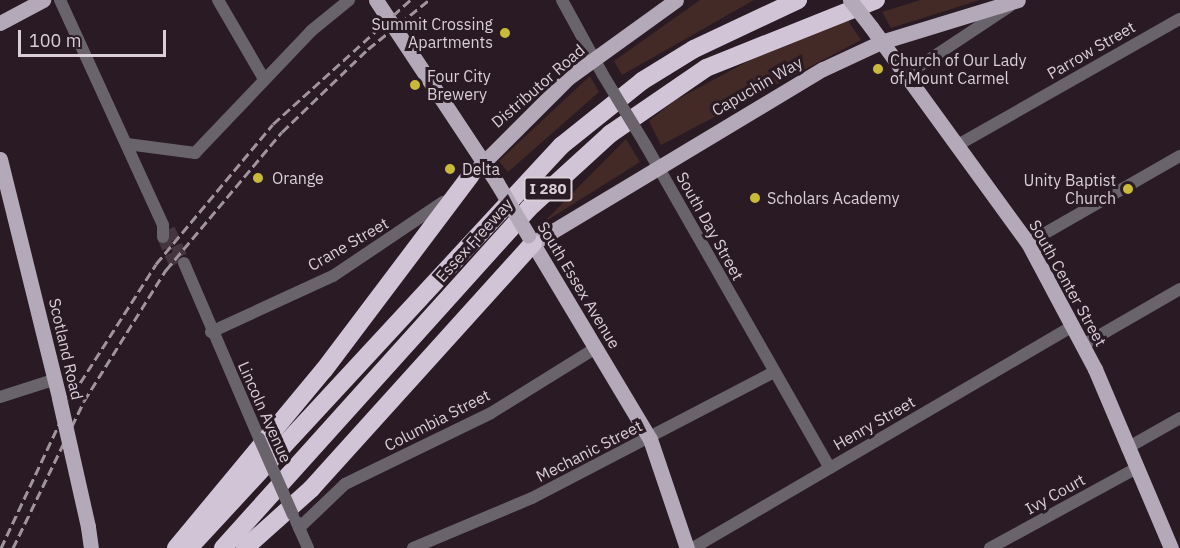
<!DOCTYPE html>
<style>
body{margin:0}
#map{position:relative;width:1180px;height:548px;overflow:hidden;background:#291a24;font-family:"IBM Plex Sans",sans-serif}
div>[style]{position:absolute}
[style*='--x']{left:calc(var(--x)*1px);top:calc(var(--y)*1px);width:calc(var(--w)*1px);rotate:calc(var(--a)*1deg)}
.green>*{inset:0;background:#432a26}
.minor-tunnel>*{height:12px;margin-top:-6px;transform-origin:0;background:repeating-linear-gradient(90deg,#44353f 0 12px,transparent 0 18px)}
.minor>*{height:12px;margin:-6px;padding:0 6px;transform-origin:6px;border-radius:6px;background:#69646b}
.major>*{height:15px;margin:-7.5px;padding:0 7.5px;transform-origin:7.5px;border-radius:7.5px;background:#b4a9b9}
.highway>*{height:18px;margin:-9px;padding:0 9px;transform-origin:9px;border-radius:9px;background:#d1c4d7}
.rail>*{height:3px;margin-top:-1.5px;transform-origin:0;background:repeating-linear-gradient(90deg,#a1959d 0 9px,transparent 0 13.5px)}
.minor-bridge>*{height:12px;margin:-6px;padding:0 6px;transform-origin:6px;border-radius:6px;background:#69646b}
.major-bridge>*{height:15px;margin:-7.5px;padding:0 7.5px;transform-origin:7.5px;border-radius:7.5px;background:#b4a9b9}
.dots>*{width:16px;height:16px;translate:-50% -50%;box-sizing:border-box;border:3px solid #291a24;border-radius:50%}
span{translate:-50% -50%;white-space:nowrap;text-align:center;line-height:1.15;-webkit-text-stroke:6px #291a24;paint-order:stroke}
.shield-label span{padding:2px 4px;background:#291a24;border:2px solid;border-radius:4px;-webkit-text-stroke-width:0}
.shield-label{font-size:15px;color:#dacfd6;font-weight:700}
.poi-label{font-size:16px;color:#dacfd6}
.right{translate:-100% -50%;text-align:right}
.left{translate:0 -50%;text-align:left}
.street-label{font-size:16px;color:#dacfd6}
.scale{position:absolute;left:18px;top:30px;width:148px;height:27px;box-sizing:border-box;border:3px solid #dacfd6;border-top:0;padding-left:8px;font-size:18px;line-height:21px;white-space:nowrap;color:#dacfd6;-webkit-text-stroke:4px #291a24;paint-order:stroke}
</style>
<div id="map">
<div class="green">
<i style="clip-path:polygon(700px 0,754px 0,622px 75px,614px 61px)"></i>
<i style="clip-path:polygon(920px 0,980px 0,891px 28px,882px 12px)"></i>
<i style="clip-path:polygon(847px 19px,861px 40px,661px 145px,649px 121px,674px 101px,754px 58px)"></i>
<i style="clip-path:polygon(590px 76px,599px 92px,508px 172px,499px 161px)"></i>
<i style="clip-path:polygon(626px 139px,640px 162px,543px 223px)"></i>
</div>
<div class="minor-tunnel">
<i style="--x:169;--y:229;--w:37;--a:66"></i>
<i style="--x:163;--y:237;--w:35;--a:66"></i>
</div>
<div class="minor">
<i style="--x:60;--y:0;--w:247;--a:65.4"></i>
<i style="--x:163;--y:225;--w:12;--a:90"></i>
<i style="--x:218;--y:0;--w:91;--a:59.8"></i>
<i style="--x:562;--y:0;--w:85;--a:61.3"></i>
<i style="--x:903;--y:77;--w:128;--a:-33.6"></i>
<i style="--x:127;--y:144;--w:69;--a:7.5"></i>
<i style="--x:195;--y:153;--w:168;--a:-46.4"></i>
<i style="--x:311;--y:31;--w:49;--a:-39.2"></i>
<i style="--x:645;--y:144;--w:373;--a:60.3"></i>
<i style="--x:956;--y:146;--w:257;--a:-29.6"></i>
<i style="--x:1028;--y:243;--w:175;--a:-29.8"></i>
<i style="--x:184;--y:263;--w:190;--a:66.8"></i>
<i style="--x:211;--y:332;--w:134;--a:-24.7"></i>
<i style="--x:333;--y:276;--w:133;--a:-33.9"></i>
<i style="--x:1083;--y:345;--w:112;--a:-30"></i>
<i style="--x:0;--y:397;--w:59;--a:-17.8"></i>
<i style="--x:1127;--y:448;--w:61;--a:-29.5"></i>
<i style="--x:296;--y:521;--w:30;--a:66"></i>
<i style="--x:299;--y:528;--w:64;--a:-43.7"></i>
<i style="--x:345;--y:484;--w:162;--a:-25.9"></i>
<i style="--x:491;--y:413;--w:123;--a:-31.8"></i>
<i style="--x:413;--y:548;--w:129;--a:-22.8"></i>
<i style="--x:532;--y:498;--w:273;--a:-27.5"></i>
<i style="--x:693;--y:548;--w:440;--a:-30.3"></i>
<i style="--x:990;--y:548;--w:165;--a:-28.6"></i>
</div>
<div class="major">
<i style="--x:376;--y:0;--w:219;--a:56.5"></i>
<i style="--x:0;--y:23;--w:49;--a:-28.1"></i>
<i style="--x:871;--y:27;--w:267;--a:54"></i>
<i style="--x:1028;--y:243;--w:143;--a:62"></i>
<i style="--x:1095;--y:369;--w:194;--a:67"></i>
<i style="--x:0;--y:159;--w:246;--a:76.1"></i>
<i style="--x:470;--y:176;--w:139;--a:-45"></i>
<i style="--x:568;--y:78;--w:133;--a:-35.8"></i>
<i style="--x:529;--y:237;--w:235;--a:59.1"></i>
<i style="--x:650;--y:439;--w:115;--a:71.3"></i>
<i style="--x:533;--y:243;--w:338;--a:-31"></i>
<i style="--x:823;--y:69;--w:64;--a:-25"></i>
<i style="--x:881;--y:42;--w:143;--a:-17"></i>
<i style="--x:88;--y:527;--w:21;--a:82"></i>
</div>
<div class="highway">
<i style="--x:176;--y:548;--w:231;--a:-50.3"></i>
<i style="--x:324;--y:370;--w:243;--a:-53"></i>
<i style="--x:189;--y:548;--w:548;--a:-47.22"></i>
<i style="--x:561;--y:146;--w:104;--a:-38.7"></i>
<i style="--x:642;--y:81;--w:61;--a:-31.6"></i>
<i style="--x:694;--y:49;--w:115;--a:-25.2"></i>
<i style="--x:223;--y:548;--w:457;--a:-48"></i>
<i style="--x:529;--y:208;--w:110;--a:-42.4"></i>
<i style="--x:610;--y:134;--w:116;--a:-34.5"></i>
<i style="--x:706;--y:68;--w:183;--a:-21.8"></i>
<i style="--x:245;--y:548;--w:89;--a:-41.8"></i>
<i style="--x:311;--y:489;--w:331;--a:-47.9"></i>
</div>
<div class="rail">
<i style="--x:1;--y:548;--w:170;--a:-64.9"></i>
<i style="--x:73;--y:394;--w:154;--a:-57.4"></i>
<i style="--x:156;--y:264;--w:182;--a:-50.1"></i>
<i style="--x:273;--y:124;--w:185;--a:-42.1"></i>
<i style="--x:13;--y:548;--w:163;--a:-64.2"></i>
<i style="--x:84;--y:401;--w:155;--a:-58"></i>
<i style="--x:166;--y:270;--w:180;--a:-50"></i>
<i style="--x:282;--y:132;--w:120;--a:-44"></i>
<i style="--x:368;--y:49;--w:78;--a:-38.8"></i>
</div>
<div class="minor-bridge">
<i style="--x:603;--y:75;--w:81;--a:58.7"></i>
<i style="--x:259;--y:438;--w:84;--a:66.2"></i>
</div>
<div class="major-bridge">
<i style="--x:850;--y:0;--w:34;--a:52"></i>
<i style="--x:497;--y:183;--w:61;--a:59.2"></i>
<i style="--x:59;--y:398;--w:132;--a:77.3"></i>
</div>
<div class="dots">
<i style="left:505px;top:33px;background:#c9ba3a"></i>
<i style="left:878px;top:69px;background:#c9ba3a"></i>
<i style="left:415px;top:85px;background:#c9ba3a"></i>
<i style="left:450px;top:169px;background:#c9ba3a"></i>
<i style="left:258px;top:178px;background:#c9ba3a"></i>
<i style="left:1128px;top:189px;background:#c9ba3a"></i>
<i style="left:755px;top:198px;background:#c9ba3a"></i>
</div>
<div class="shield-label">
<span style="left:548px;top:189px">I 280</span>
</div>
<div class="poi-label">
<span class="right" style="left:493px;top:33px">Summit Crossing<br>Apartments</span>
<span class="left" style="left:890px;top:69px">Church of Our Lady<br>of Mount Carmel</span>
<span class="left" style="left:427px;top:85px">Four City<br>Brewery</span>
<span class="left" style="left:462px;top:169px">Delta</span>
<span class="left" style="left:272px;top:178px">Orange</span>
<span class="right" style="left:1116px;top:189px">Unity Baptist<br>Church</span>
<span class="left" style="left:767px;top:198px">Scholars Academy</span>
</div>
<div class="street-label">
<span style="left:1091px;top:50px;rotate:-30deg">Parrow Street</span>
<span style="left:538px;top:86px;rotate:-41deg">Distributor Road</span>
<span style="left:757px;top:86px;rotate:-30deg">Capuchin Way</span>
<span style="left:710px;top:226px;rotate:61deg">South Day Street</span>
<span style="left:474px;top:240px;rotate:-48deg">Essex Freeway</span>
<span style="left:348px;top:244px;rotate:-30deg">Crane Street</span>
<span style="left:1068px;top:283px;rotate:61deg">South Center Street</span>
<span style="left:579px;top:285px;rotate:59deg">South Essex Avenue</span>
<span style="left:66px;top:349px;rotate:77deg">Scotland Road</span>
<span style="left:265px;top:412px;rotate:66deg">Lincoln Avenue</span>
<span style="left:437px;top:420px;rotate:-27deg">Columbia Street</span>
<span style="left:874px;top:423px;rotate:-30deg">Henry Street</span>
<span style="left:589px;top:451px;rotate:-27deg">Mechanic Street</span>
<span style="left:1055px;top:494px;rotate:-29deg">Ivy Court</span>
</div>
<div class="scale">100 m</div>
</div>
